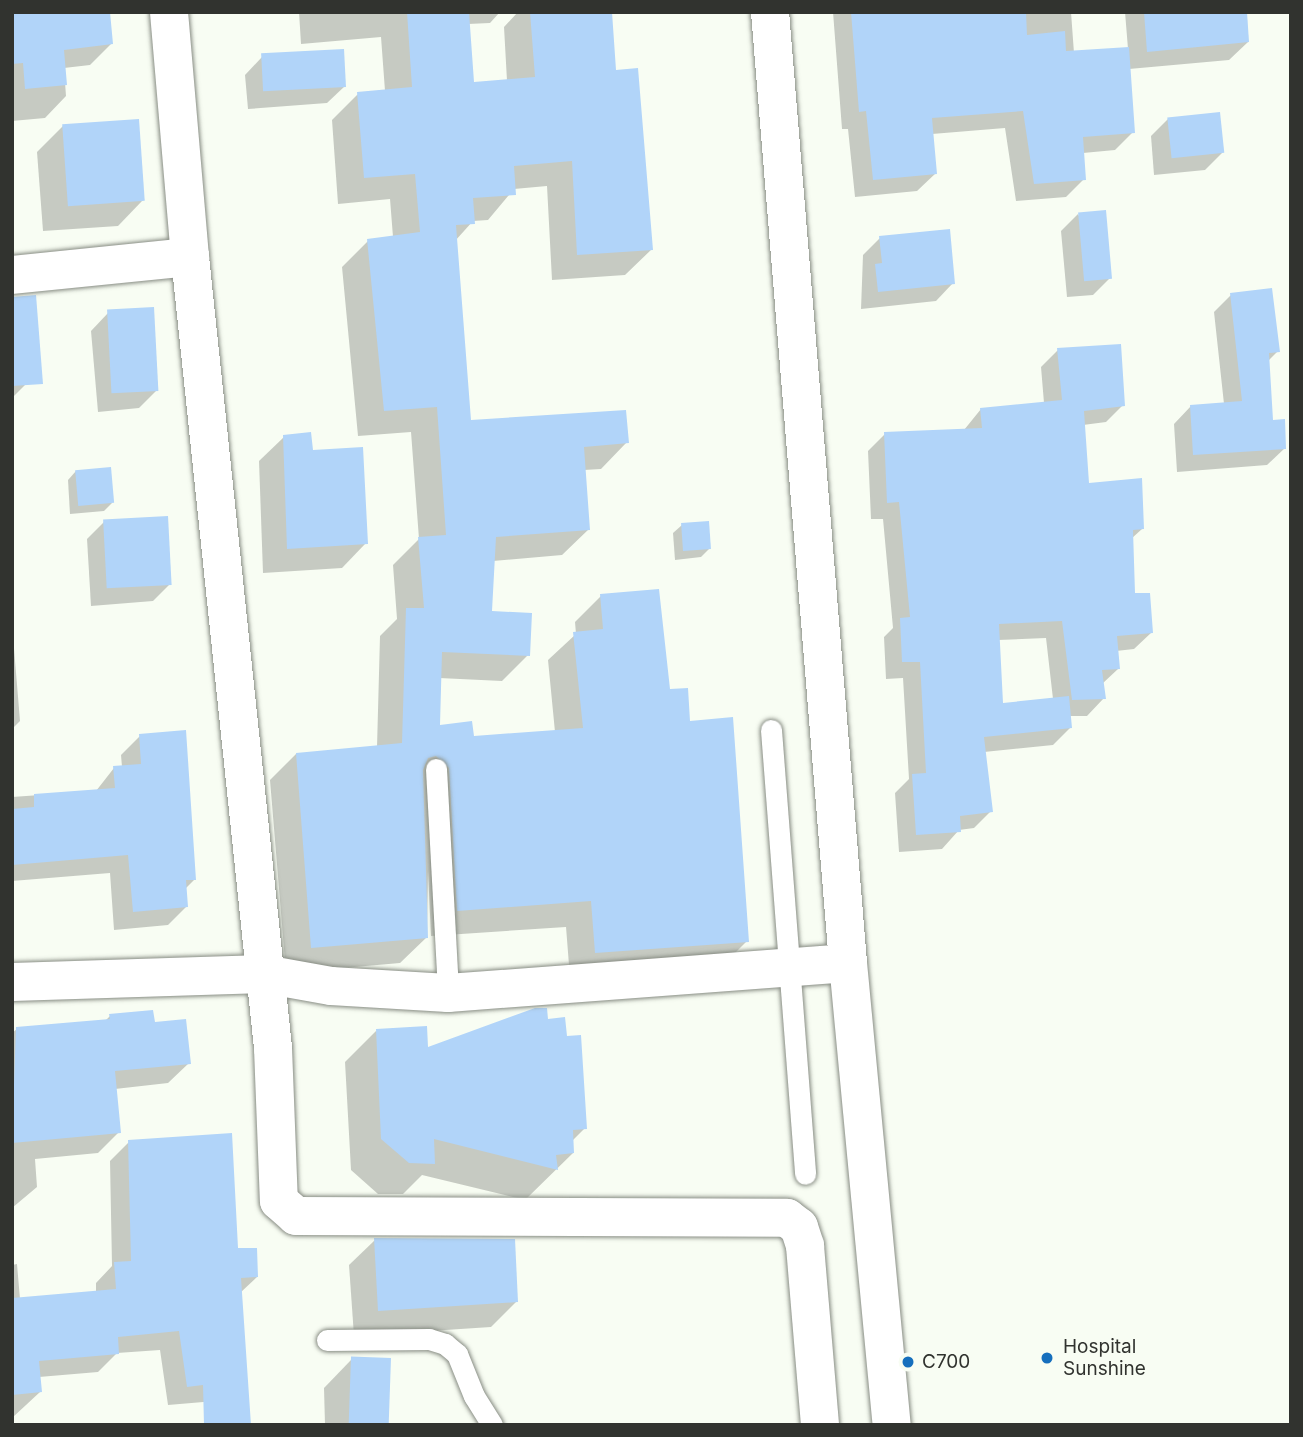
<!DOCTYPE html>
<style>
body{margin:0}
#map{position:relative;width:1303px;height:1437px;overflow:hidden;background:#f8fdf3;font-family:Inter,sans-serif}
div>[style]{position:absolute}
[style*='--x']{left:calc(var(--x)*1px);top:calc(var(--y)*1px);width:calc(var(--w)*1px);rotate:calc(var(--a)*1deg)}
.shadow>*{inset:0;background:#0003}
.building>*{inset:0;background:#b1d4f9;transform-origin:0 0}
.roads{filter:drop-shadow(0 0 2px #888d84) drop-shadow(0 0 2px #888d84)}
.service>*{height:21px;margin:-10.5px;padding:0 10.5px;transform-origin:10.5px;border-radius:10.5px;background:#fff}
.minor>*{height:38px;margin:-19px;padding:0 19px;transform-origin:19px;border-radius:19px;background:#fff}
.tertiary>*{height:38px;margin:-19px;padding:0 19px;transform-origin:19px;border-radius:19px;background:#fff}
.dots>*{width:19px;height:19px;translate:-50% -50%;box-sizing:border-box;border:4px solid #f8fdf3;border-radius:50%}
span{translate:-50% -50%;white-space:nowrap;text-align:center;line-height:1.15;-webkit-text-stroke:5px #f8fdf3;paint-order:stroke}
.poi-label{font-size:19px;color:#31332f}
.left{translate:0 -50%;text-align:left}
.frame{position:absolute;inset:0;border:14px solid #31332f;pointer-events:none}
</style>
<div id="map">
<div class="shadow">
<i style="clip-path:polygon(12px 12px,111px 44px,90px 65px,64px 68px,66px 96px,45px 118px,12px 121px)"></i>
<i style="clip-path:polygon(299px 12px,500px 12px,490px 23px,468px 24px,473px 84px,507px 81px,504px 27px,518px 12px,611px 12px,615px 72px,652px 249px,625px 275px,552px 280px,547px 186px,514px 189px,488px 220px,473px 221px,455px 241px,469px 422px,627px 442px,601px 469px,584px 470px,589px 529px,562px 555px,493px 561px,490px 612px,528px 655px,502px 681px,439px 678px,438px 727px,472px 738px,555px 732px,548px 660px,576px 634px,575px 622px,601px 596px,688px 722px,747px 941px,721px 967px,570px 978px,566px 927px,431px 936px,428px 871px,427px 937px,400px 963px,286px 973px,270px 780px,296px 754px,377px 747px,380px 636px,397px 619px,393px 565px,419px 539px,411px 432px,358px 436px,342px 267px,368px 241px,393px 237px,390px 199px,338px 204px,332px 120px,358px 94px,385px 91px,381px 37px,301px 44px)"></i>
<i style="clip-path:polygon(833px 12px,1071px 12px,1074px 53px,1128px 49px,1125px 12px,1245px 12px,1248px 42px,1229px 60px,1129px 69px,1133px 132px,1115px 150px,1083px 153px,1084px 179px,1066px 197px,1016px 201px,1005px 128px,932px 134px,936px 173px,917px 191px,855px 197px,848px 129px,842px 129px)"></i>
<i style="clip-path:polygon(262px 57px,345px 86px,327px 103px,248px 109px,245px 75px)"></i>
<i style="clip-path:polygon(1168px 119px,1222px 153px,1205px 170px,1154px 175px,1151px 136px)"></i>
<i style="clip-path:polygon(63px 126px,143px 200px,118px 226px,43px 231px,37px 152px)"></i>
<i style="clip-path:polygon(1078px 214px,1110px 278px,1093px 295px,1067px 297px,1061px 231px)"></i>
<i style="clip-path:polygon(880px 238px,953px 283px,936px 301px,861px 309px,863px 255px)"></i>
<i style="clip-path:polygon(1231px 295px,1278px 351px,1268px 361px,1272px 422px,1285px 448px,1267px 465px,1177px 472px,1174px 424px,1191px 406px,1224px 404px,1214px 312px)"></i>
<i style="clip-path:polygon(152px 309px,156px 391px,139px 408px,98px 412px,91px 331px,108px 313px)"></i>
<i style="clip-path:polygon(12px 325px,26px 384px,12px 398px)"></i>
<i style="clip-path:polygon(evenodd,1058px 350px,1123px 405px,1106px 422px,1083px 425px,1087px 485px,1142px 529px,1131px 539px,1134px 595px,1152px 632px,1134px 649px,1116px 651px,1118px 669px,1102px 684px,1104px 698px,1087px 716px,1069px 716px,1070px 728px,1053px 745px,984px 752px,991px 811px,974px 828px,959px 830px,942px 849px,899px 852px,895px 793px,909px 779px,903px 678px,886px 679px,884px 637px,893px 628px,883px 519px,871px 519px,868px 451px,885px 434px,964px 430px,981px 409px,1044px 403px,1041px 367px,1058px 350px,1046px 638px,1053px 699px,1001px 704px,998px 640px,1046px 638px)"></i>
<i style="clip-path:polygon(284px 437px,312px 452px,366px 543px,342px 568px,263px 573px,259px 461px)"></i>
<i style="clip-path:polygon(76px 471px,112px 503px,104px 511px,70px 514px,68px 480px)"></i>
<i style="clip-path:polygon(104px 522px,170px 584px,153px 601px,91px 606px,87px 539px)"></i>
<i style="clip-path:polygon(682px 525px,709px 549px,701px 557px,675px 560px,673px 533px)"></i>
<i style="clip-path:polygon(12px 624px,20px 721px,12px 729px)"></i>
<i style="clip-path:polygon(140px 736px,195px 879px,185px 889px,186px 907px,168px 925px,114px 930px,110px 873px,12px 881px,12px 797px,96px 791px,114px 768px,122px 767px,121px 755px)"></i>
<i style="clip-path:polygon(110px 1016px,153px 1024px,189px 1063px,168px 1083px,115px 1089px,119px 1132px,98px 1153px,35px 1159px,37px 1187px,12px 1208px,12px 1033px,17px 1029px,104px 1022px)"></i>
<i style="clip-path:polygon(546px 1021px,585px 1128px,572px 1141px,573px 1153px,525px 1200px,422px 1175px,403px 1194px,378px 1194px,351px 1170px,345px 1062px,376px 1031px,427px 1049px)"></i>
<i style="clip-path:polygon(129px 1142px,237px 1250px,257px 1277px,240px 1293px,227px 1400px,168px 1405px,160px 1350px,117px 1353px,98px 1372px,39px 1377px,40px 1392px,12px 1418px,12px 1265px,17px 1264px,20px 1299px,96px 1293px,96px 1283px,112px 1266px,110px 1161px)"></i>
<i style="clip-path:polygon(375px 1240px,516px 1302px,491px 1327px,354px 1336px,349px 1265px)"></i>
<i style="clip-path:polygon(351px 1360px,388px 1425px,325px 1425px,324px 1388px)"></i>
</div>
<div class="building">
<i style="clip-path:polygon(12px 12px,110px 12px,113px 44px,64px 50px,67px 85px,25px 89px,23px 63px,12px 64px)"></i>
<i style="clip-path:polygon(407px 12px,469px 12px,474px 82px,535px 77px,530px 12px,612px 12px,616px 70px,638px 68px,653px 250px,577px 255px,572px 161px,514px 166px,516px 195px,473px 198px,475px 224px,456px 225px,471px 420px,626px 410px,629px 443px,584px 447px,590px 530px,496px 537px,492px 611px,532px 613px,530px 656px,442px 652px,440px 725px,472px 721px,474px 736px,583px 728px,573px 632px,603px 629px,600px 594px,659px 589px,670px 689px,688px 688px,690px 721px,733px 717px,749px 942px,595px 953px,591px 901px,457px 911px,449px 768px,436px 756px,428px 758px,423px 770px,428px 938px,311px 948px,296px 753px,402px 743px,406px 608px,424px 608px,418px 537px,446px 535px,437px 407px,384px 411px,367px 239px,420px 232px,415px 174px,364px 178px,357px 92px,412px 87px)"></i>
<i style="clip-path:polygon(851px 12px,1026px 12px,1027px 35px,1065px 31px,1066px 51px,1129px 47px,1135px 133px,1083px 137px,1086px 180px,1034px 184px,1023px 111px,932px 118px,937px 174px,873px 180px,866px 111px,859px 112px)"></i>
<i style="clip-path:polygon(1144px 12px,1247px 12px,1249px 42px,1147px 52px)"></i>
<i style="left:344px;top:49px;width:38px;height:83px;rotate:87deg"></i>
<i style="left:1220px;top:112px;width:41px;height:53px;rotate:84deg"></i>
<i style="left:139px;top:119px;width:82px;height:77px;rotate:86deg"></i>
<i style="left:1106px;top:210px;width:69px;height:28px;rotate:85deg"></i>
<i style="clip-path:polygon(950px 229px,955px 284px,878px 292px,875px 264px,882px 263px,879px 236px)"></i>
<i style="clip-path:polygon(1272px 288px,1280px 352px,1269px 353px,1273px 420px,1285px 419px,1286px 449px,1193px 455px,1190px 405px,1242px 401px,1230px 293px)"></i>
<i style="clip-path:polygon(36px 295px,43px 384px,12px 386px,12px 297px)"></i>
<i style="left:154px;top:307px;width:84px;height:47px;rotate:87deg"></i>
<i style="clip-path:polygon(1121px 344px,1125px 406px,1084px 411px,1089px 483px,1142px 478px,1144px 529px,1133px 530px,1135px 593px,1150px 593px,1153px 633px,1117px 636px,1120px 669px,1102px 670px,1106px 699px,1072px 700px,1062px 621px,999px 624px,1003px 703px,1069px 696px,1072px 728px,984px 737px,993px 812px,960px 816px,961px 832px,916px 835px,912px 774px,926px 773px,920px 662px,902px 662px,900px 618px,910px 617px,899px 502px,887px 503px,884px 432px,982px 428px,980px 408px,1062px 400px,1057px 348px)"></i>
<i style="clip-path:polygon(311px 432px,313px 450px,363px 447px,368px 544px,287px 549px,283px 435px)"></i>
<i style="left:111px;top:467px;width:36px;height:36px;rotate:85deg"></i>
<i style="left:168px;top:516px;width:69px;height:65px;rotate:87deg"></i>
<i style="left:709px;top:521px;width:28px;height:28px;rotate:86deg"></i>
<i style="clip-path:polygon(186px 730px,196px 880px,186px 880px,188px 907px,133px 912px,128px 855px,12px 865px,12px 809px,34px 807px,34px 794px,115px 788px,113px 766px,141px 764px,139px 734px)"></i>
<i style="clip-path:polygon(535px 1008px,547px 1008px,548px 1019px,565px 1017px,567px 1036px,581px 1035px,587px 1129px,573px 1130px,574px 1153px,556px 1155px,558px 1170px,434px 1139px,435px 1164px,409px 1163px,381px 1139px,376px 1029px,427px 1026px,428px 1047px)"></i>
<i style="clip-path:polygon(153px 1010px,155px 1022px,186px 1019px,191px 1064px,115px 1071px,121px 1133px,12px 1143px,16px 1027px,110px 1019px,109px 1014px)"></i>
<i style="clip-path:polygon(232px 1133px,238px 1248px,257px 1248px,258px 1277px,241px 1278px,251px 1425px,204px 1425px,203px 1385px,187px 1387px,179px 1331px,118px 1337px,119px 1354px,39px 1361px,42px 1392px,12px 1395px,12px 1298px,116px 1289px,114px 1262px,131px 1261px,128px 1140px)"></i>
<i style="clip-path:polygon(374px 1238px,515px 1239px,518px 1302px,378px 1311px)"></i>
<i style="left:391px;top:1358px;width:67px;height:40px;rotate:92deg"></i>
</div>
<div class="roads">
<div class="service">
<i style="--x:771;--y:730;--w:445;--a:85.6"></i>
<i style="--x:436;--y:769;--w:224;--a:86.9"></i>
<i style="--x:327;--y:1340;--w:102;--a:-0.6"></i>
<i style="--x:429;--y:1339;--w:17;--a:17"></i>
<i style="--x:445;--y:1344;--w:16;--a:40"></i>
<i style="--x:457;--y:1354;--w:45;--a:68"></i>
<i style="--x:474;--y:1396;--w:34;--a:58"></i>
</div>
<div class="minor">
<i style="--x:169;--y:12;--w:246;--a:85.1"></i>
<i style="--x:190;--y:257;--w:795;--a:84.01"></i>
<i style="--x:273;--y:1048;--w:153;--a:87.8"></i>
<i style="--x:279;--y:1201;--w:23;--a:41"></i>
<i style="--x:296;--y:1216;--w:491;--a:0.2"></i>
<i style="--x:787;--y:1218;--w:15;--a:37"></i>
<i style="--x:799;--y:1227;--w:20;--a:72"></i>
<i style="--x:805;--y:1246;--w:180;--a:85.2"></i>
<i style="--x:12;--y:275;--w:179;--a:-5.8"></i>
<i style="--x:12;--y:982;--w:252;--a:-1.8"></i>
<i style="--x:264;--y:974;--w:68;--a:10.2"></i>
<i style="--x:331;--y:986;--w:117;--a:3.4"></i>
<i style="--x:448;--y:993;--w:401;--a:-4.3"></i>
</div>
<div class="tertiary">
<i style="--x:770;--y:12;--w:954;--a:85.31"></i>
<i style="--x:848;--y:963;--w:464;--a:84.6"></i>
</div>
</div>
<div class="dots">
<i style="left:1047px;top:1358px;background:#166fbd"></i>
<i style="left:908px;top:1362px;background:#166fbd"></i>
</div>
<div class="poi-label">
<span class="left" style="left:1063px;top:1358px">Hospital<br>Sunshine</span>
<span class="left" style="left:922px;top:1362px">C700</span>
</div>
<div class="frame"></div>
</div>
